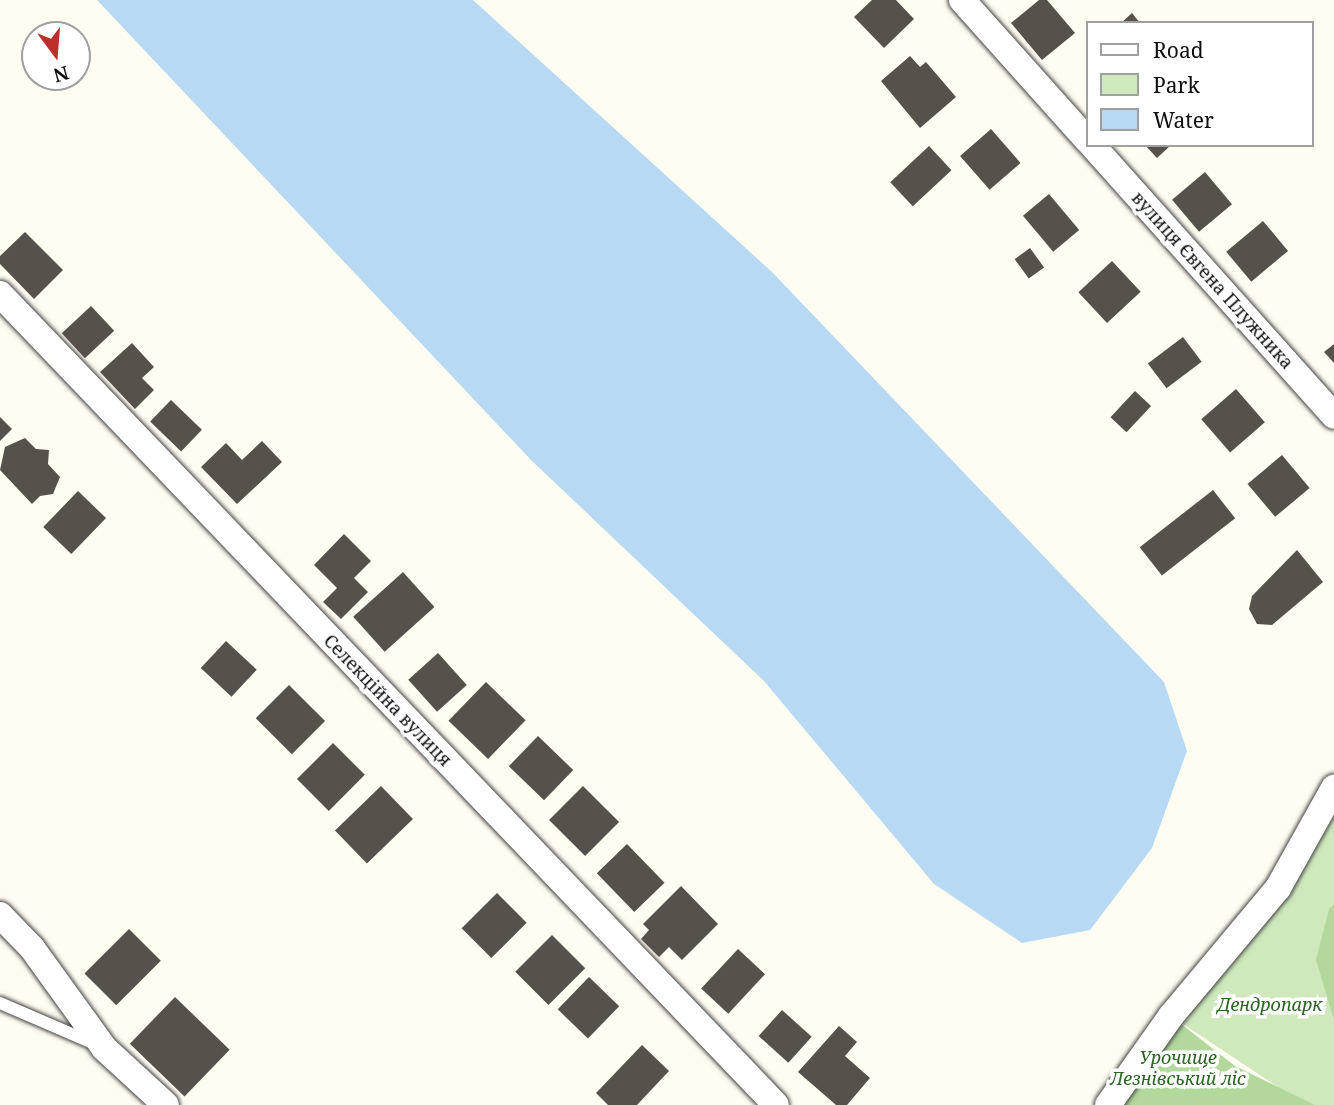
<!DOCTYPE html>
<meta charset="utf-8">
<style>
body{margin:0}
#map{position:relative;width:1334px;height:1105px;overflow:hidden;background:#fffdf2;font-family:"Noto Serif",serif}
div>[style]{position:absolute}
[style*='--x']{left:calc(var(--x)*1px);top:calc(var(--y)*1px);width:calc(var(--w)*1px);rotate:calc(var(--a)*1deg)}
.green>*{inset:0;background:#cfe9bc}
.forest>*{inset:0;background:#b2d99b}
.water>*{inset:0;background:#b8d9f4}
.building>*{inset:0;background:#57514c;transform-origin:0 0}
.roads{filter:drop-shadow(0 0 2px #424242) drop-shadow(0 0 2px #424242)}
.lane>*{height:12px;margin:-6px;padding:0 6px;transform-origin:6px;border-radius:6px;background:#fff}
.street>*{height:26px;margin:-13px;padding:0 13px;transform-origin:13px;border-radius:13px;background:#fff}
span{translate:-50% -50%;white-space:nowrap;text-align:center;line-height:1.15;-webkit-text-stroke:7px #fff;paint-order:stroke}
.street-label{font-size:18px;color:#0f0f0f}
.park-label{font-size:18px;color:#2a6621;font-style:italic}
.legend{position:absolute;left:1086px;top:21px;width:228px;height:126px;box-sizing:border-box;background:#fff;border:2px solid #9f9f9f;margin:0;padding:9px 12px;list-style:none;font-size:21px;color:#0f0f0f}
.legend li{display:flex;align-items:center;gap:14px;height:35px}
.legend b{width:35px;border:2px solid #9f9f9f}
.north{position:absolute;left:21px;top:21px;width:70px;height:70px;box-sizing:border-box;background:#fff;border:2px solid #9f9f9f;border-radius:50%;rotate:164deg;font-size:19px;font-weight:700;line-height:28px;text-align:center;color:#0f0f0f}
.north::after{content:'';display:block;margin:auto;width:24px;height:32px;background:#bc2f2a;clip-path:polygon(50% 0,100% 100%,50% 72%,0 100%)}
</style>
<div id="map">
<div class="green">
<i style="clip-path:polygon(1334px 808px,1334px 1105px,1305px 1105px,1171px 1016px)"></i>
</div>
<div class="forest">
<i style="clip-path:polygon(1334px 904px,1334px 1020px,1316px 960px,1329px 909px)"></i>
<i style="clip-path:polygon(1171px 1016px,1235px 1066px,1315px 1105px,1108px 1105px)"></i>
</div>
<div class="water">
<i style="clip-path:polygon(97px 0,473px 0,772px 272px,1164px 682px,1187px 751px,1152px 848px,1090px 930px,1022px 943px,934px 884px,764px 681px,532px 461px)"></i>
</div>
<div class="building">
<i style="clip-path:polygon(872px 0,896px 0,914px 19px,884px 48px,854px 17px)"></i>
<i style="clip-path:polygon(1039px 0,1047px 0,1075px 33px,1042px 60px,1011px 23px)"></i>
<i style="clip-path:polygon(1132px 13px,1140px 23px,1121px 23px)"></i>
<i style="clip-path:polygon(910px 56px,920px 67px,926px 62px,956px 97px,920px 128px,881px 81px)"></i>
<i style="left:991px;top:129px;width:45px;height:41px;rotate:49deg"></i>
<i style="clip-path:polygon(1145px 145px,1171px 145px,1157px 158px)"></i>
<i style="left:929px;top:146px;width:33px;height:53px;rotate:47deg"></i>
<i style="left:1205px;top:172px;width:42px;height:43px;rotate:50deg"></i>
<i style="left:1049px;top:194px;width:47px;height:34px;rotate:50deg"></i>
<i style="left:1263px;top:221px;width:39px;height:48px;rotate:50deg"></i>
<i style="clip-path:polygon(25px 232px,63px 270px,34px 299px,0 264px,0 256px)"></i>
<i style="left:1030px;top:248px;width:24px;height:19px;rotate:54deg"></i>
<i style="left:1112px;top:261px;width:42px;height:46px;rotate:47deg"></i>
<i style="left:91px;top:306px;width:34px;height:40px;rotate:47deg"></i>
<i style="left:1183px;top:337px;width:31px;height:44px;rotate:53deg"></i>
<i style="clip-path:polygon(132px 343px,154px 367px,142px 378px,154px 390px,135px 409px,100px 372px)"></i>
<i style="clip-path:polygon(1334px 344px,1334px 363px,1324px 352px)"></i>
<i style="left:1236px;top:389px;width:44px;height:46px;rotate:49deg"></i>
<i style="left:1135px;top:391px;width:22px;height:36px;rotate:43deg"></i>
<i style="left:171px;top:400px;width:43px;height:30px;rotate:44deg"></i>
<i style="clip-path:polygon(0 417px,12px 429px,0 441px)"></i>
<i style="clip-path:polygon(25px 438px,36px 449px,49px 450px,48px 464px,60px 477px,53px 494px,40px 496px,32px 504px,0 470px,5px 447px)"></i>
<i style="clip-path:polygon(262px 441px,282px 462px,237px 504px,201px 467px,226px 443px,242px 460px)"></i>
<i style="left:1282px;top:455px;width:43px;height:45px;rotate:50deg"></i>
<i style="left:1213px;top:490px;width:36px;height:93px;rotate:52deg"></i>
<i style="left:78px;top:491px;width:39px;height:50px;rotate:44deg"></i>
<i style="clip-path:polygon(344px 534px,371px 561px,354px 578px,368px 592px,341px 619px,323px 602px,337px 588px,314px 565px)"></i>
<i style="clip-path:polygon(1297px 550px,1323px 582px,1272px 625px,1257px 624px,1249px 609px,1252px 596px)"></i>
<i style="left:403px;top:572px;width:47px;height:67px;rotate:48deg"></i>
<i style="left:226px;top:641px;width:42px;height:37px;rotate:43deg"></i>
<i style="left:438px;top:653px;width:43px;height:40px;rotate:48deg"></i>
<i style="left:486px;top:682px;width:55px;height:54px;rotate:44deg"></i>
<i style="left:289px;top:685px;width:51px;height:47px;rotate:45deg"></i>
<i style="left:538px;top:736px;width:49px;height:42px;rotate:44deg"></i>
<i style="left:333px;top:743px;width:45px;height:51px;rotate:45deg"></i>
<i style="left:381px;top:786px;width:46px;height:64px;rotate:46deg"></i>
<i style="left:583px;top:786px;width:51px;height:48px;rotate:45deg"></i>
<i style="left:627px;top:844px;width:54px;height:42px;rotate:46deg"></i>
<i style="clip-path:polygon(681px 886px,718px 924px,682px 960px,669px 947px,659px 957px,641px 939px,649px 930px,643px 924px)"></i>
<i style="left:497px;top:893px;width:42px;height:50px;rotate:45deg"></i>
<i style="left:129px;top:929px;width:45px;height:63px;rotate:45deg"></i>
<i style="left:552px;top:935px;width:47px;height:52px;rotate:45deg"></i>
<i style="left:738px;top:949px;width:37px;height:54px;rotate:43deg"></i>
<i style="left:589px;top:977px;width:42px;height:45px;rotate:44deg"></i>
<i style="left:175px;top:997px;width:76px;height:65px;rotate:44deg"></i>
<i style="left:782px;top:1010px;width:40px;height:35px;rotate:42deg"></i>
<i style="clip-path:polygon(839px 1026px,857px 1042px,845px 1056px,870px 1078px,847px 1105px,836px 1105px,798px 1072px)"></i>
<i style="clip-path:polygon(642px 1045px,669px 1071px,637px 1105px,608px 1105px,596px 1093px)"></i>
</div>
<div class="roads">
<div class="lane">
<i style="--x:0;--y:1003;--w:101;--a:23.3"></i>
</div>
<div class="street">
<i style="--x:962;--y:0;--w:188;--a:48.2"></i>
<i style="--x:1092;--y:145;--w:363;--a:48.2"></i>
<i style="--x:0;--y:294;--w:1122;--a:46.26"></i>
<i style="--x:0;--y:915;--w:46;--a:45.9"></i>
<i style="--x:32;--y:948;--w:123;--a:54.2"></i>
<i style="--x:104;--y:1048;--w:84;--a:42.6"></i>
<i style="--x:1108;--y:1105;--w:109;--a:-54.7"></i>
<i style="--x:1171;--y:1016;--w:167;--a:-50.1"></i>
<i style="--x:1278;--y:888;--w:115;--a:-60.8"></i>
</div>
</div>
<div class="street-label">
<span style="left:1213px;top:280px;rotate:48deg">вулиця Євгена Плужника</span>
<span style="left:388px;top:700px;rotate:46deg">Селекційна вулиця</span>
</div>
<div class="park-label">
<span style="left:1270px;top:1004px">Дендропарк</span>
<span style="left:1178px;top:1068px">Урочище<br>Лезнівський ліс</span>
</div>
<ul class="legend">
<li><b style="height:9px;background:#fff"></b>Road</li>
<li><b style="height:19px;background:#cfe9bc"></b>Park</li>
<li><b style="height:19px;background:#b8d9f4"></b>Water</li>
</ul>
<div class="north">N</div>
</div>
